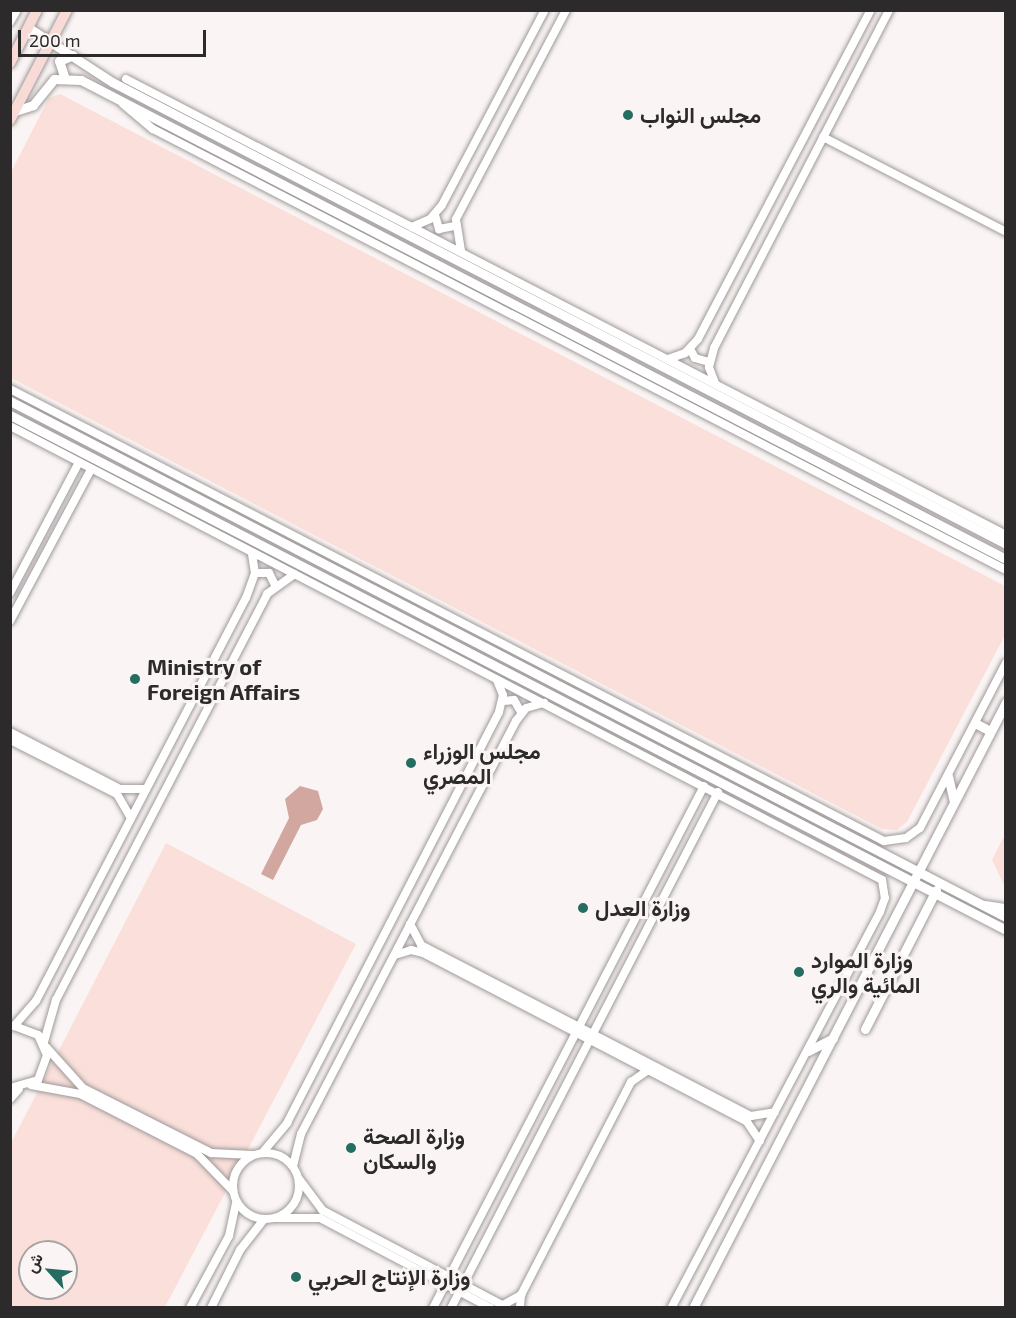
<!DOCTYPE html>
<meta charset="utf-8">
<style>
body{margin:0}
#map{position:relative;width:1016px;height:1318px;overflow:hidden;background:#faf5f4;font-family:"Exo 2",Vazirmatn,sans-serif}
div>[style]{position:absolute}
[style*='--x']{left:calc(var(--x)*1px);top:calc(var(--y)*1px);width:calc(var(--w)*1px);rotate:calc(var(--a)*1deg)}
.green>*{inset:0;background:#fadfda}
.water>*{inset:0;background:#d2a79f}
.roads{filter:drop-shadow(0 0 2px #9f9a99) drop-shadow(0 0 2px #9f9a99)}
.minor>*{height:8px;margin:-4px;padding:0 4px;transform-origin:4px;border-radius:4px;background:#fff}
.minor>.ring{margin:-4px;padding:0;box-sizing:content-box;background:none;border:8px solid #fff;border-radius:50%}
.tertiary>*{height:9px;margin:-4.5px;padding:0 4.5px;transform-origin:4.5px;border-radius:4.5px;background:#fff}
.secondary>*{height:10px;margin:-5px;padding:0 5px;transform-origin:5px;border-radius:5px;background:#f8dbd6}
.dots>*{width:16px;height:16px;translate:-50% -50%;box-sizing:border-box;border:3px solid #faf5f4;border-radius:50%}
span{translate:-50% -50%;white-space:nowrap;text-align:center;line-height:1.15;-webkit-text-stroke:6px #faf5f4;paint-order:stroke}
.poi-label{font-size:22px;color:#2c2a2a;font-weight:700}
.left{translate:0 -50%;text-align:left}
.frame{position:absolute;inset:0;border:12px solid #2c2a2a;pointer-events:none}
.north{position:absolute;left:18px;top:1240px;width:60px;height:60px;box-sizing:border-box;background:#faf5f4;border:2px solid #a8a4a3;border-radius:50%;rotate:297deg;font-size:16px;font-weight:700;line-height:24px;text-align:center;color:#2c2a2a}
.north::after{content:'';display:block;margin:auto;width:21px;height:27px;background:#256c61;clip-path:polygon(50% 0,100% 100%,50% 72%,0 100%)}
.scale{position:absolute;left:18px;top:30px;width:188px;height:27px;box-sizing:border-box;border:3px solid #2c2a2a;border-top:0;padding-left:8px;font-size:18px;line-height:21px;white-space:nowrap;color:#2c2a2a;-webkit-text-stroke:4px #faf5f4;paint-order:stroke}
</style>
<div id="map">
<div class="green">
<i style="clip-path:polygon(60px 94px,1005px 586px,1005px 635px,907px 822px,897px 830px,882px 829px,11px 378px,11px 172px,49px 98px)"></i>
<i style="clip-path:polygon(1003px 838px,1005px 840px,1005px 887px,992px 860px)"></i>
<i style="clip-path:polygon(evenodd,166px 843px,356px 944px,165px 1307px,11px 1307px,10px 1145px,166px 843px,30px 1252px,66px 1252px,66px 1288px,30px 1288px,30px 1252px)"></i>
</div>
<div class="water">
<i style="clip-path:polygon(300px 786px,318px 791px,323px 809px,317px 820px,301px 825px,273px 880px,261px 874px,289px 818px,285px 799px)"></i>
</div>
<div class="roads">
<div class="minor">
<i style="--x:10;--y:22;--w:14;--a:-60"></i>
<i style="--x:126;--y:79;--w:991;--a:27.39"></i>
<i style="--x:123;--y:104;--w:39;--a:40"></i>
<i style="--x:153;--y:129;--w:960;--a:27.34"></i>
<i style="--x:823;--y:137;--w:206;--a:27.4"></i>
<i style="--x:435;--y:215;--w:15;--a:74"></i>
<i style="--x:439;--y:229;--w:15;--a:-11"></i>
<i style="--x:412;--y:227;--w:20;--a:-24"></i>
<i style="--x:430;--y:219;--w:18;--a:-49"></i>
<i style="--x:442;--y:205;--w:221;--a:-62.2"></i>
<i style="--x:461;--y:251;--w:32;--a:-99"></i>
<i style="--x:456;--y:219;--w:236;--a:-62.2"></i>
<i style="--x:690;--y:349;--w:10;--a:61"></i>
<i style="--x:695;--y:358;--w:15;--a:16"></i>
<i style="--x:668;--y:359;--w:18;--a:-19"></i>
<i style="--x:685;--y:353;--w:19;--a:-47"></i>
<i style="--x:698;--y:339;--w:372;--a:-62.3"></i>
<i style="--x:715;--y:383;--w:17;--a:-111"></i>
<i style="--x:709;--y:367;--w:20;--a:-75"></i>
<i style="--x:714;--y:348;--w:381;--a:-62.6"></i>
<i style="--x:10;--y:389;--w:984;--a:27.35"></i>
<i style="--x:884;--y:841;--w:22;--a:-8"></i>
<i style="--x:906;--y:838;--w:17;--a:-36"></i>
<i style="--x:920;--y:828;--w:186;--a:-62.5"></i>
<i style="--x:10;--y:426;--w:983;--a:27.5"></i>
<i style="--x:882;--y:880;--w:18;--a:81"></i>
<i style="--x:885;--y:898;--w:15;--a:110"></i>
<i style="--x:880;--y:912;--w:448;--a:117.8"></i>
<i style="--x:255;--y:573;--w:14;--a:0"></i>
<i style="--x:269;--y:573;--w:13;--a:63"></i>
<i style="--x:10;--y:593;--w:148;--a:-62.2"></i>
<i style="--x:10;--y:621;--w:172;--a:-61.9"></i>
<i style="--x:503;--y:701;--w:11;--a:-5"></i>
<i style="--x:514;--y:700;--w:14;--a:60"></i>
<i style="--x:10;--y:732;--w:124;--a:27.4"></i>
<i style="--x:120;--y:789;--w:26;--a:0"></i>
<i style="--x:10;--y:740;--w:120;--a:26.8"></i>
<i style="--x:117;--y:794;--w:28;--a:60"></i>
<i style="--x:986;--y:905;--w:20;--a:9"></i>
<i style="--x:410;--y:924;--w:24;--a:62"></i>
<i style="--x:421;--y:945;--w:372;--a:27.4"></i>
<i style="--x:751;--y:1116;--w:24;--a:-9"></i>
<i style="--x:395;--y:955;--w:17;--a:-17"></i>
<i style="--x:411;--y:950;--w:12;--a:14"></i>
<i style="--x:423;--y:953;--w:365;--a:27.5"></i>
<i style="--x:747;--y:1122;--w:23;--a:56"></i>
<i style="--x:14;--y:1026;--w:33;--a:-49"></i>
<i style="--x:36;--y:1001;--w:454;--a:-62.5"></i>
<i style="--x:246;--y:598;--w:27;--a:-70"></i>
<i style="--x:255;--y:573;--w:20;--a:-99"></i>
<i style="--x:44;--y:1042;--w:44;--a:-74.1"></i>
<i style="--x:56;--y:1000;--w:458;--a:-62.5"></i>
<i style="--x:267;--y:594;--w:34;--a:-36"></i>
<i style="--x:46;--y:1047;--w:55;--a:47.9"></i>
<i style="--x:83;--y:1088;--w:144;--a:26.9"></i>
<i style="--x:211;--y:1153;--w:41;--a:2.8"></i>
<i style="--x:31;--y:1085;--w:50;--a:10.4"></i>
<i style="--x:80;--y:1094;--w:131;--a:27.1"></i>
<i style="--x:197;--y:1154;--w:52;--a:45.8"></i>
<i style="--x:10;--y:1088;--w:29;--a:-16"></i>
<i style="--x:38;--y:1080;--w:27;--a:-70"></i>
<i style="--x:47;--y:1055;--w:22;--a:-114"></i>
<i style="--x:38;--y:1035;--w:26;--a:-159"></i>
<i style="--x:10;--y:1099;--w:13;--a:-48"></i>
<i style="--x:263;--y:1152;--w:38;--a:-50"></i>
<i style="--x:287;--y:1123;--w:462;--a:-62.7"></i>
<i style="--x:499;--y:712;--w:17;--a:-77"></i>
<i style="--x:503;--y:695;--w:16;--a:-112"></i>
<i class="ring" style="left:233px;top:1153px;width:58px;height:58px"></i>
<i style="--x:293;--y:1166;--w:33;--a:-76"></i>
<i style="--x:301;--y:1134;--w:466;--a:-62.5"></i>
<i style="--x:516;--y:721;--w:16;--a:-52"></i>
<i style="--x:526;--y:708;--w:19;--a:-16"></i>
<i style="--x:299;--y:1179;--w:39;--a:53"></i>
<i style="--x:322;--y:1210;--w:208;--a:27.8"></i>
<i style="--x:275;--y:1218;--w:45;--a:0"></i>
<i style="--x:320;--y:1218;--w:193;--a:27.8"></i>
<i style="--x:503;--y:1305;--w:21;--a:-29"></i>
<i style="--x:521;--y:1295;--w:240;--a:-62.7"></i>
<i style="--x:631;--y:1082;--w:21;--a:-35"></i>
<i style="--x:190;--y:1308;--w:82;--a:-61.6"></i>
<i style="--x:229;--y:1236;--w:34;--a:-78"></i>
<i style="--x:211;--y:1308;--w:65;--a:-63.4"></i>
<i style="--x:240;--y:1250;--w:39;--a:-52"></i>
<i style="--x:433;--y:1308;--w:588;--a:-62.56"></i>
<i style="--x:451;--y:1308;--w:581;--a:-62.64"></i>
<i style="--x:520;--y:1308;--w:13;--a:-86"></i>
</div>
<div class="tertiary">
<i style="--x:29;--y:28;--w:99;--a:33"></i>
<i style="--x:112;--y:82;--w:1006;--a:27.33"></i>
<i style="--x:64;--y:76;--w:16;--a:-108"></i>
<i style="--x:59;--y:61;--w:15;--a:-23"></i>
<i style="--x:15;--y:111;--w:19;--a:-18"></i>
<i style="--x:33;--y:105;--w:33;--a:-51"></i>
<i style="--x:54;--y:79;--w:27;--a:2"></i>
<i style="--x:81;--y:80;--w:1042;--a:27.38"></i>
<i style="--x:10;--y:401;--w:1122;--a:27.39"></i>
<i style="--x:10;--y:415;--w:1121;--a:27.34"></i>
<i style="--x:975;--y:723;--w:17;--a:28"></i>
<i style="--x:948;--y:776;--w:26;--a:77"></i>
<i style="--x:865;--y:1029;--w:156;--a:-62.9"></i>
<i style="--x:808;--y:1051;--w:28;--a:-27"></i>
<i style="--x:693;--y:1308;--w:682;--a:-62.68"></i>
</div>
<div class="secondary">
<i style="--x:10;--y:63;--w:59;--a:-63"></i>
<i style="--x:10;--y:120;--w:124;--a:-62.6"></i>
</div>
</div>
<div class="dots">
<i style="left:628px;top:115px;background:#256c61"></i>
<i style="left:135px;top:679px;background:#256c61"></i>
<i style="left:411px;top:763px;background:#256c61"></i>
<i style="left:583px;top:908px;background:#256c61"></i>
<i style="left:799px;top:972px;background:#256c61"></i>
<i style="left:351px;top:1148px;background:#256c61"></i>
<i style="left:296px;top:1277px;background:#256c61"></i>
</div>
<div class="poi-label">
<span class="left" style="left:640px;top:115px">مجلس النواب</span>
<span class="left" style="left:147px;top:679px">Ministry of<br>Foreign Affairs</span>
<span class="left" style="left:423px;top:763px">مجلس الوزراء<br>المصري</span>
<span class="left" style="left:595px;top:908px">وزارة العدل</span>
<span class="left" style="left:811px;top:972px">وزارة الموارد<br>المائية والري</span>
<span class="left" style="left:363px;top:1148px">وزارة الصحة<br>والسكان</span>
<span class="left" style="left:308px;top:1277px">وزارة الإنتاج الحربي</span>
</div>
<div class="frame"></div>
<div class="north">ش</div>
<div class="scale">200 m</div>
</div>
